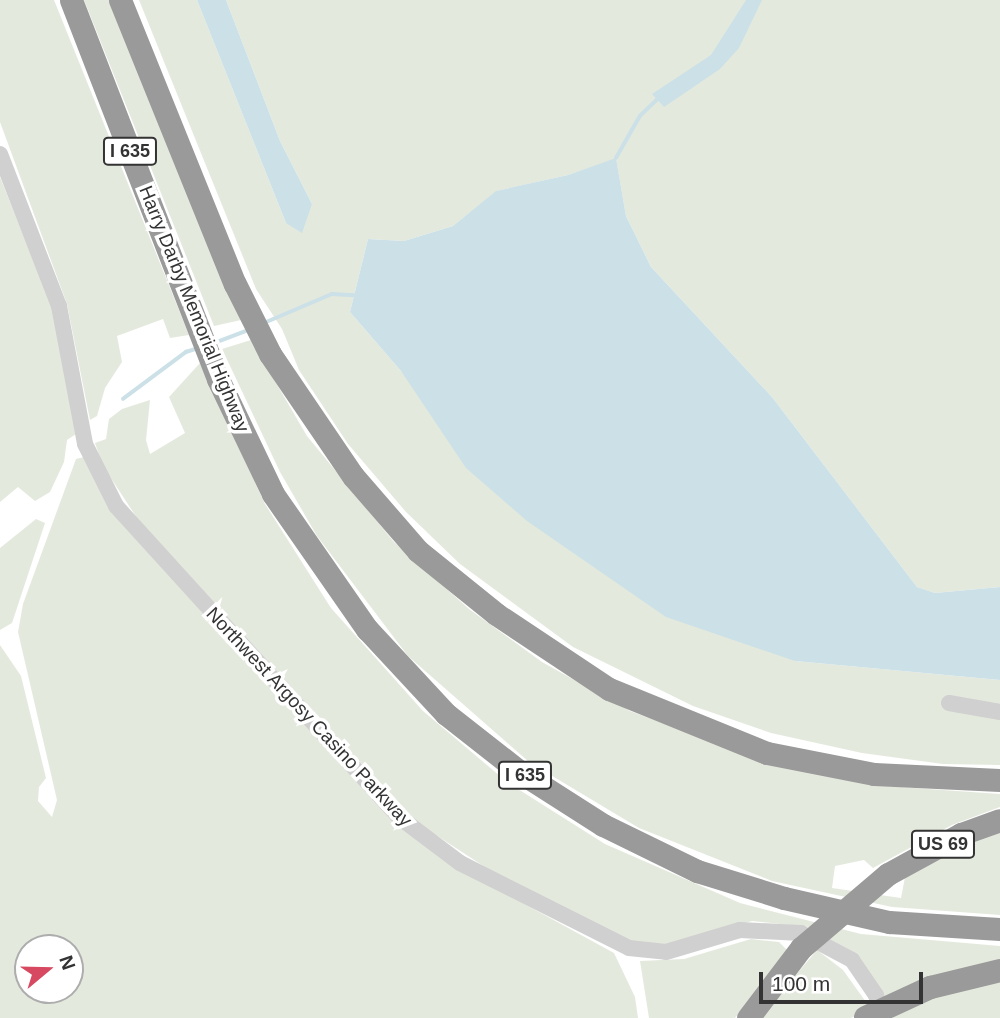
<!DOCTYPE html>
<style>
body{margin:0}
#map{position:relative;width:1000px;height:1018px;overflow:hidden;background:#fff;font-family:Arial,sans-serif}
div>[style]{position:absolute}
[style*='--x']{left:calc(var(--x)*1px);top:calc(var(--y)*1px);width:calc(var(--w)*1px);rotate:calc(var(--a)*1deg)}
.green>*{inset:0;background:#e4e9dd}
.water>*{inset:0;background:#cbe0e7}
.stream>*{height:3.5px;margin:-1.75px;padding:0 1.75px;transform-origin:1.75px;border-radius:1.75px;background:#cbe0e7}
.minor>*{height:16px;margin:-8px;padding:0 8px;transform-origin:8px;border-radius:8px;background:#d0d0d0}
.highway>*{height:23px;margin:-11.5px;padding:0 11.5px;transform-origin:11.5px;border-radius:11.5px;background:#9a9a9a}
.highway-bridge>*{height:23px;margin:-11.5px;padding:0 11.5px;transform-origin:11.5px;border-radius:11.5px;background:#9a9a9a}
span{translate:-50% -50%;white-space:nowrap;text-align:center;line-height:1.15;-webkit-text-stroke:7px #fff;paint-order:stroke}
.shield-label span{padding:2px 5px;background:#fff;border:2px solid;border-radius:5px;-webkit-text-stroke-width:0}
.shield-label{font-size:18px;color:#333;font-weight:700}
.street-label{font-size:19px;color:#333}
.north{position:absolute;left:14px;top:934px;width:70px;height:70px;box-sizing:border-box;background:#fff;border:2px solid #adadad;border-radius:50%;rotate:71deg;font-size:19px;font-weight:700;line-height:28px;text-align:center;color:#333}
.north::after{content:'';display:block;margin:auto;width:24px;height:32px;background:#d64961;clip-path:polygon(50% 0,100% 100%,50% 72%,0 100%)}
.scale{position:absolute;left:759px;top:972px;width:164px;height:32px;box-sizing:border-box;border:4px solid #333;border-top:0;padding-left:9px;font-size:21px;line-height:24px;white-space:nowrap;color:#333;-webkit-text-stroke:5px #fff;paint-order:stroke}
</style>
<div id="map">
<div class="green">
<i style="clip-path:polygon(0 0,54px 0,189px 335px,170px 338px,163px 319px,117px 336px,122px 362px,105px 388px,97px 416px,90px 420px,67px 304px,0 122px)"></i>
<i style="clip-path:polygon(84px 0,109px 0,241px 320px,214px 326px)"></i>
<i style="clip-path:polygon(139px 0,197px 0,286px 223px,312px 204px,280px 141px,226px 0,1000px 0,1000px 587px,935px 593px,917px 587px,772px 397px,651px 267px,626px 216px,616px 159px,568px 175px,497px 191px,453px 226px,404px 241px,368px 239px,350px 312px,401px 371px,795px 661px,1000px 680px,1000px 765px,943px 764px,862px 753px,771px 733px,693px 706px,573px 647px,460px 564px,406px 512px,348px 444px,299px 370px,282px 329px,256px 289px)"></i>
<i style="clip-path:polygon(0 177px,55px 315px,76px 434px,67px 440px,64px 462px,50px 492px,35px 501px,18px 487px,0 502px)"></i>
<i style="clip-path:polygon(251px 340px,307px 436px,394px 542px,469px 609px,542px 662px,630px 711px,769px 763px,871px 785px,1000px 794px,1000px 807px,952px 825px,873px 868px,864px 860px,835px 866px,832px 888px,901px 898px,906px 872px,1000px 829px,1000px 915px,892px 907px,772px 881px,639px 828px,529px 762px,408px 656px,317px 536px,280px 472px,222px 349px)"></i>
<i style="clip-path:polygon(200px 363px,265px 504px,331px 608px,423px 711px,507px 782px,605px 844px,740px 903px,861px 934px,1000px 946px,1000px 963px,888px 1000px,856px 956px,809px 927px,752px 921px,667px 947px,628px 940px,488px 869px,413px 820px,137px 518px,103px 466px,95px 443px,106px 439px,109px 419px,122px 409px,150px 400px,146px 440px,150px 454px,185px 433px,169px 397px)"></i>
<i style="clip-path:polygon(evenodd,84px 457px,120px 522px,402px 828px,442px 859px,614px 953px,635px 997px,638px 1018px,0 1018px,0 645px,21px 676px,46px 778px,39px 787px,38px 801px,52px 817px,57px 800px,18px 632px,23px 604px,76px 459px,84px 457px,28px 948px,70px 948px,70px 990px,28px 990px,28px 948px)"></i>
<i style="clip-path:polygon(36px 519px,45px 523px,12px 623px,0 630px,0 548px)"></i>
<i style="clip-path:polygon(751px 939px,779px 942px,787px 950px,735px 1018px,649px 1018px,640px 961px,684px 959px)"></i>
<i style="clip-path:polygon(817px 950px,843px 970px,871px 1009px,851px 1018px,759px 1018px)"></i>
<i style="clip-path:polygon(1000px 976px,1000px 1018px,893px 1018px,891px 1011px)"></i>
</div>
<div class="water">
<i style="clip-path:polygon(197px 0,226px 0,280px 141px,312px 204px,302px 233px,286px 223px)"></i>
<i style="clip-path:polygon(746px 0,762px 0,739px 48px,720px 69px,664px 107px,652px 94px,711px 55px)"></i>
<i style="clip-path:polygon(616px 158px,626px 216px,651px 267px,772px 397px,917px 587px,935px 593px,1000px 587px,1000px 680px,795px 661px,666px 617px,527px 521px,466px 468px,401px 371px,350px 312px,368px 239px,404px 241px,453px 226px,496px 191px,568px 175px)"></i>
</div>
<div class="stream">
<i style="--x:616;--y:158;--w:48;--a:-60.3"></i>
<i style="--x:640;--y:116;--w:29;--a:-44"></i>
<i style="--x:264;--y:323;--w:74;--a:-23.1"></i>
<i style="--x:332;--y:294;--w:22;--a:3"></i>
<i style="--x:212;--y:344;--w:39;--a:-21"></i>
<i style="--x:123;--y:399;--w:79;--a:-36.7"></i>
<i style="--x:186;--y:352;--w:13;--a:-18"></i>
</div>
<div class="minor">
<i style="--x:0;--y:154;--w:163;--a:68.8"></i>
<i style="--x:59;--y:306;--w:140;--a:79.3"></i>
<i style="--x:85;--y:444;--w:69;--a:63.4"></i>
<i style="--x:116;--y:506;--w:420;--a:47.7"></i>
<i style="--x:399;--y:817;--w:76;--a:37"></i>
<i style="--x:460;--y:863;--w:189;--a:26.7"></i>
<i style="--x:629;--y:948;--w:37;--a:6"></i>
<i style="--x:666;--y:952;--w:77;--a:-16.6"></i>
<i style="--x:740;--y:930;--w:61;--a:2.8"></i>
<i style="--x:801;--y:933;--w:58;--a:27.9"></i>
<i style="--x:852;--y:960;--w:42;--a:55.6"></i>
<i style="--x:876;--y:995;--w:23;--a:72"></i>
<i style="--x:949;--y:703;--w:52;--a:10"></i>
</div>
<div class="highway">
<i style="--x:71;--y:0;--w:407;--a:68.8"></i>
<i style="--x:218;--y:379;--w:127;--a:64.4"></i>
<i style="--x:273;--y:494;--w:165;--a:55.2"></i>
<i style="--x:367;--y:629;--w:116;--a:47.1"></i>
<i style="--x:446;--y:714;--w:94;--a:38.1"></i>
<i style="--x:520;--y:772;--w:98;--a:32.6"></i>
<i style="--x:603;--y:825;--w:105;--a:26.1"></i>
<i style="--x:697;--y:871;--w:91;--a:17.2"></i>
<i style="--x:784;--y:898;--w:108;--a:12.9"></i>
<i style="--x:889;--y:922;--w:111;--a:3.6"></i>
<i style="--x:120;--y:0;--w:306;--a:68"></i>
<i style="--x:235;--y:284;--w:78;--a:63.4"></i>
<i style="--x:270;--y:354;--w:148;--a:55.8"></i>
<i style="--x:353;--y:476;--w:99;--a:49.1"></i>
<i style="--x:418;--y:551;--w:100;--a:38.9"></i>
<i style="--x:496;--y:614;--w:136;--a:33.6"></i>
<i style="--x:609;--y:689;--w:170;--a:22.1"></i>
<i style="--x:767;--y:753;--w:109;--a:11.1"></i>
<i style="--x:874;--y:774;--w:126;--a:2.7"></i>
<i style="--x:888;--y:874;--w:83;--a:-28.7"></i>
<i style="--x:961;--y:834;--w:41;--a:-19.7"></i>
<i style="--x:930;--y:987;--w:72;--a:-13.7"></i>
<i style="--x:748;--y:1018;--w:88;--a:-52.9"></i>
</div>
<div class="highway-bridge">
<i style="--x:801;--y:948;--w:114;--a:-40.4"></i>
<i style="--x:865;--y:1017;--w:72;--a:-24.8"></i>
</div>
<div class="shield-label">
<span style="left:130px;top:151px">I 635</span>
<span style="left:525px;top:775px">I 635</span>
<span style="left:943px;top:844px">US 69</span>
</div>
<div class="street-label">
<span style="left:194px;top:309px;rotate:68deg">Harry Darby Memorial Highway</span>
<span style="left:309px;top:717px;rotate:47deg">Northwest Argosy Casino Parkway</span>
</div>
<div class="north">N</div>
<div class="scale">100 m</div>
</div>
